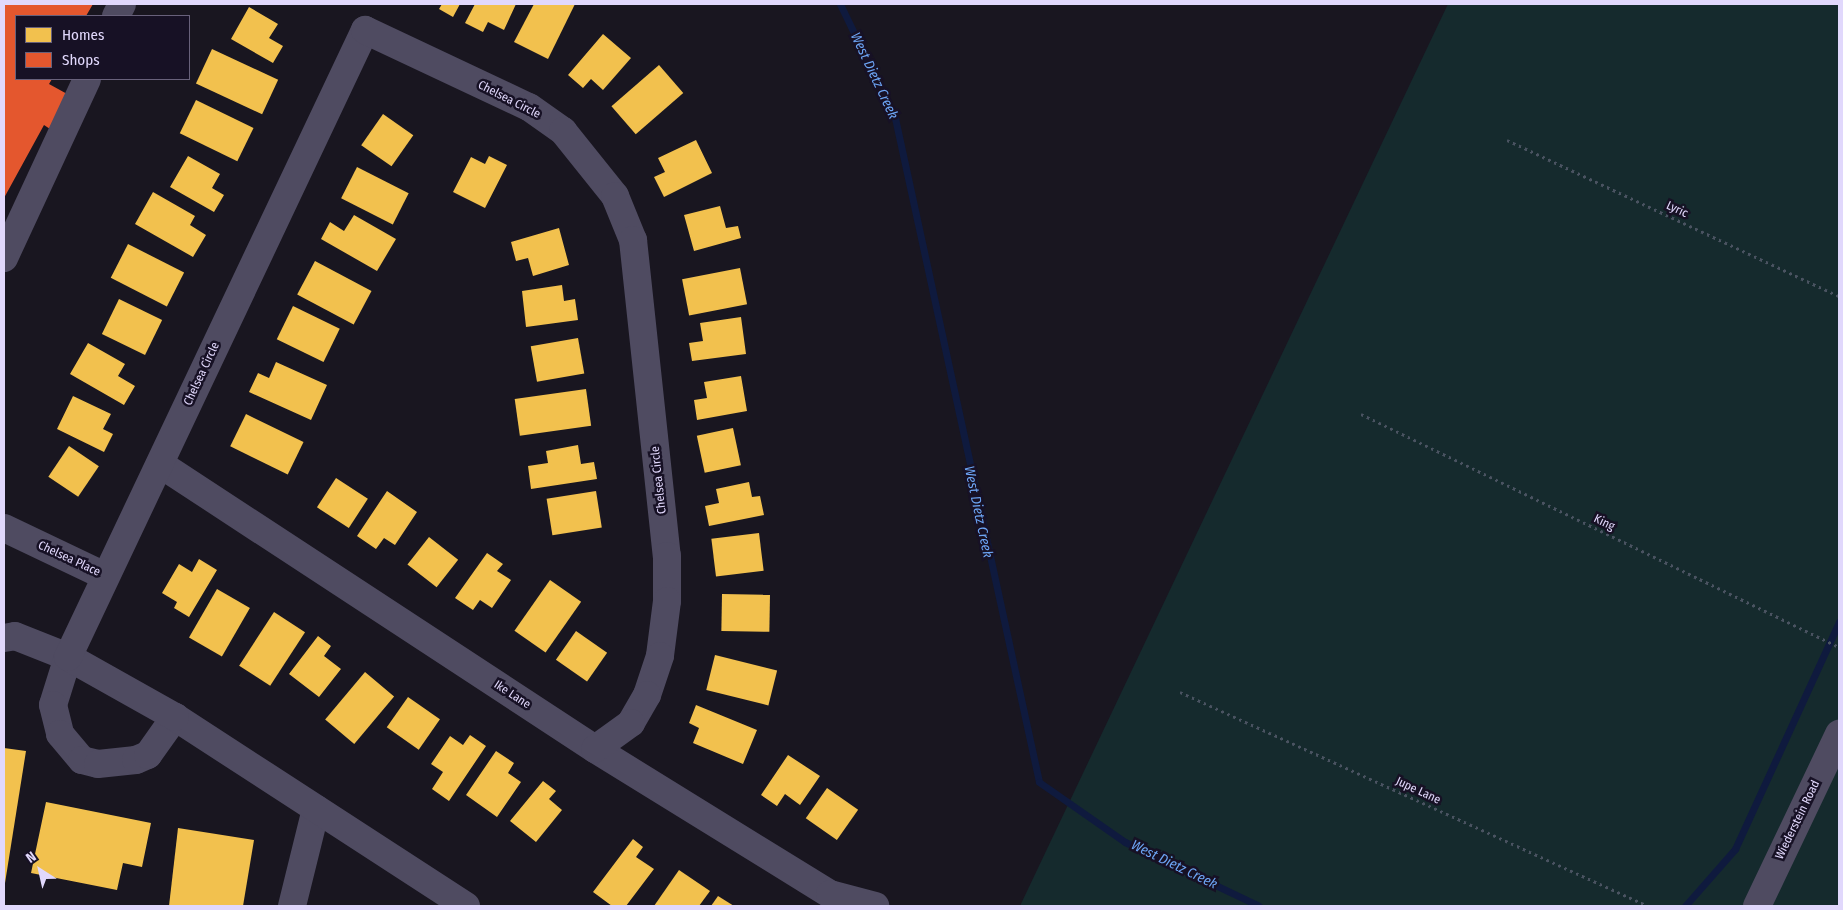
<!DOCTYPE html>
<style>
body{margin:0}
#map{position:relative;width:1843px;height:910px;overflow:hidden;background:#191620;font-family:"Fira Sans Condensed",sans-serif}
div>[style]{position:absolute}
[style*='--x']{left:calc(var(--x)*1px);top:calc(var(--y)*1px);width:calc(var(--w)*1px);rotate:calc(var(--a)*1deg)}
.green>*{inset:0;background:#152a2d}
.homes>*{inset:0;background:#f2c14e;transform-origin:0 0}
.shops>*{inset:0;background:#e4572e}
.stream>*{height:7px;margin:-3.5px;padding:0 3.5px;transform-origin:3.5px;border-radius:3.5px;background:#0f1a3e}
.path>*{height:3px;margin-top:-1.5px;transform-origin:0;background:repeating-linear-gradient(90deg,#4a5361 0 2.5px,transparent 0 6.5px)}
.minor>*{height:28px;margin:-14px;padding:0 14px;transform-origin:14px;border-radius:14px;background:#4f4b61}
span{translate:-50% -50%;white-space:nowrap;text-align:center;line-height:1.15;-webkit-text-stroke:5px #171125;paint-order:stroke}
.street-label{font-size:12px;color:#e1d8fc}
.water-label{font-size:14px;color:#6da5f5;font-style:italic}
.frame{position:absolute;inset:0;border:5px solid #e1d8fc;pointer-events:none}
.legend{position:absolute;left:15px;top:15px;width:175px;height:65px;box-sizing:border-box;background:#171125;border:1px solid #68617b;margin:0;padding:6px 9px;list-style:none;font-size:15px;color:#e1d8fc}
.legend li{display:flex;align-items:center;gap:10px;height:25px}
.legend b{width:25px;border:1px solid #68617b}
.north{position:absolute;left:15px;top:845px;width:50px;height:50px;-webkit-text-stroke:4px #171125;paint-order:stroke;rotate:325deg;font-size:14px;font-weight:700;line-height:20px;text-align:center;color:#e1d8fc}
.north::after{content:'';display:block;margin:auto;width:18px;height:22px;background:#e1d8fc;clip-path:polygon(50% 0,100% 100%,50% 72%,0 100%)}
</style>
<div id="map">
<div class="green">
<i style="clip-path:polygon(1448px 4px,1839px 4px,1839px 906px,1020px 906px)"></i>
</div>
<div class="homes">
<i style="clip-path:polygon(442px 4px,460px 4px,453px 17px,439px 9px)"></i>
<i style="clip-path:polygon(475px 4px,516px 4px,504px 30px,488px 22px,483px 32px,465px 23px)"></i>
<i style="clip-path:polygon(534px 4px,575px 4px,548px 59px,514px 42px)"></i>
<i style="clip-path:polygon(249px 7px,278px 24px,269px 38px,283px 46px,273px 63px,231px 39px)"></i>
<i style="clip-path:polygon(603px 34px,631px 58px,603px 90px,591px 79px,583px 88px,568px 75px)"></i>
<i style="left:212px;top:49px;width:73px;height:38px;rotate:25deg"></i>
<i style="left:659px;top:65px;width:37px;height:63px;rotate:49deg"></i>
<i style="left:196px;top:100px;width:64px;height:37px;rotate:26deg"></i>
<i style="left:383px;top:114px;width:37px;height:38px;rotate:35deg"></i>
<i style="clip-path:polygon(696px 140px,712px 173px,664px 197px,654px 177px,665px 172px,658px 158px)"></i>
<i style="clip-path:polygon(188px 156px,220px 174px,212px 188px,224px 195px,214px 212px,170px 187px)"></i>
<i style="clip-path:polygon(489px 156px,507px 165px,485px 208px,453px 192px,471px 157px,485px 164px)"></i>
<i style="left:357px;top:167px;width:58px;height:35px;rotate:27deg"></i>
<i style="clip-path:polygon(153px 192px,195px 216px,190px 225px,206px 235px,193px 257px,135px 224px)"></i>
<i style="clip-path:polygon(720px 206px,726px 228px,738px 226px,741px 238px,694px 251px,684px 215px)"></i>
<i style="clip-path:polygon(354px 215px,396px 239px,377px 271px,321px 239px,330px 222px,344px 231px)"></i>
<i style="clip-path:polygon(559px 228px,569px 265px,533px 276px,528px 258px,516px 261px,511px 242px)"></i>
<i style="left:128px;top:244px;width:63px;height:38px;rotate:27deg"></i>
<i style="left:315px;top:261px;width:64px;height:38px;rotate:28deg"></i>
<i style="left:740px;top:268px;width:37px;height:59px;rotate:79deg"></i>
<i style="clip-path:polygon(562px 285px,564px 301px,575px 299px,578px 320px,526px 327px,522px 291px)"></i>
<i style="left:119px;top:299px;width:48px;height:39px;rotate:26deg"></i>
<i style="left:293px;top:306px;width:52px;height:37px;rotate:26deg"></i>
<i style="clip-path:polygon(741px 317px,746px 354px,692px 361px,689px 343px,703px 341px,700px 323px)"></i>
<i style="left:578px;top:338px;width:36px;height:48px;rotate:80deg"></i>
<i style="clip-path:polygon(88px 343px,125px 364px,118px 376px,135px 386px,124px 405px,70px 374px)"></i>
<i style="clip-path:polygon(276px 362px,327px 385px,311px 420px,249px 392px,258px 373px,269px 378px)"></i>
<i style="clip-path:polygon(741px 376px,747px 411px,697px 420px,694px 400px,707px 398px,704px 382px)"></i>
<i style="left:586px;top:389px;width:37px;height:72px;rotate:82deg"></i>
<i style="clip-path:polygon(73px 396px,111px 414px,103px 429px,113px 434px,104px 452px,57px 429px)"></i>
<i style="left:246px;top:414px;width:64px;height:36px;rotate:26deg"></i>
<i style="left:733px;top:428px;width:38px;height:37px;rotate:78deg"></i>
<i style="clip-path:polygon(578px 445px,581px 464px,594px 462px,597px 479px,531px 489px,528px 466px,548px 463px,546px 451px)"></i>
<i style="left:69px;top:446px;width:36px;height:37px;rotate:34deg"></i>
<i style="left:336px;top:478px;width:38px;height:35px;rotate:33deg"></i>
<i style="clip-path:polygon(749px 482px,752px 497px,760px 496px,764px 515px,709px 526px,705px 506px,719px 503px,716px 489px)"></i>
<i style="clip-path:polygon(387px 491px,417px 512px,395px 545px,384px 538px,376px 549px,357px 536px)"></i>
<i style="left:596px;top:491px;width:37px;height:50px;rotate:81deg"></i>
<i style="left:759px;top:533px;width:38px;height:48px;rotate:83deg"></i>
<i style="left:429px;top:537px;width:37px;height:35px;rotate:38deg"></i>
<i style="clip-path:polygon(487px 553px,503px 564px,497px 571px,511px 580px,492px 608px,480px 600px,473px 610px,455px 598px)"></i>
<i style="clip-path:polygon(199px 559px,217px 570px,189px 617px,174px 608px,177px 602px,162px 593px,179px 564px,192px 572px)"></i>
<i style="left:550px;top:580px;width:38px;height:62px;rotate:35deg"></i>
<i style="left:217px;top:589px;width:38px;height:56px;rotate:30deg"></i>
<i style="left:722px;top:594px;width:48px;height:37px;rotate:1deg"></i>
<i style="left:274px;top:612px;width:37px;height:64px;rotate:33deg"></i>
<i style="left:576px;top:631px;width:38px;height:35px;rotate:35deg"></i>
<i style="clip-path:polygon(318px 636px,331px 646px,324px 656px,341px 669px,319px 697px,289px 674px)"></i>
<i style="left:715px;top:655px;width:64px;height:36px;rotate:14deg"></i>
<i style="left:365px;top:672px;width:38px;height:62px;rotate:40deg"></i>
<i style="left:408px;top:697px;width:39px;height:37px;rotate:35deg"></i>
<i style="clip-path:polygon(696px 705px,757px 730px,743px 764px,693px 743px,699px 728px,689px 723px)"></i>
<i style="clip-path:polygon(470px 735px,486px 746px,449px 801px,432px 789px,443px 772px,431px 764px,450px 736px,463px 745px)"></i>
<i style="clip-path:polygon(4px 748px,26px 751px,5px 883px,4px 883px)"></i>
<i style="clip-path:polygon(496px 751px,514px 763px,508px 773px,521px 782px,497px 817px,466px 795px)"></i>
<i style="clip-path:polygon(788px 755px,820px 776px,800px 805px,785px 794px,777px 806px,761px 795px)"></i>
<i style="clip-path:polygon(543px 781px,556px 791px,549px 799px,562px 810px,536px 842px,510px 821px)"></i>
<i style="left:827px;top:788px;width:38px;height:37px;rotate:35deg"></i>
<i style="clip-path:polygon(46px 802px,151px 823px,142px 867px,123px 863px,117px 890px,31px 873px)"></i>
<i style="clip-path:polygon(178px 828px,254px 840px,243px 906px,169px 906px)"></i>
<i style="clip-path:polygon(633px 839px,643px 847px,636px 857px,654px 869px,626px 906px,612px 906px,593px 892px)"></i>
<i style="clip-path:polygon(679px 870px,710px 891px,699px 906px,654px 906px)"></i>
<i style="clip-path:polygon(718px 896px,734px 906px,711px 906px)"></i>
</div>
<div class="shops">
<i style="clip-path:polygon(4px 4px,93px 4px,86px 16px,16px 16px,16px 79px,52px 79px,49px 84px,69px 95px,50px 129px,44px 125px,4px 198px)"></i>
</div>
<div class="stream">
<i style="--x:840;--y:4;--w:127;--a:64.2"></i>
<i style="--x:895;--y:118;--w:679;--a:77.76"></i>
<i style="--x:1039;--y:782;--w:105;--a:34.9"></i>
<i style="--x:1125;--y:842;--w:148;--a:25.5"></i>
<i style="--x:1685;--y:906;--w:76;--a:-48.7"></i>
<i style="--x:1735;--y:849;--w:250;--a:-65.4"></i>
</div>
<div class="path">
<i style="--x:1507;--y:140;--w:367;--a:25.2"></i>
<i style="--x:1361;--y:414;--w:532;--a:25.99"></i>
<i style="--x:1180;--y:692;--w:515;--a:24.57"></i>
</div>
<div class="minor">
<i style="--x:116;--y:16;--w:13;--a:-63"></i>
<i style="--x:4;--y:258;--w:197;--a:-65.1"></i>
<i style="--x:160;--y:464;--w:520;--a:33.23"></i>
<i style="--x:595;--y:749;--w:276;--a:31.7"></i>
<i style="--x:830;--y:894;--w:47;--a:14.9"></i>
<i style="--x:4;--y:528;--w:112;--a:25.4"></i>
<i style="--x:4;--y:638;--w:11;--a:-10"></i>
<i style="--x:15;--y:636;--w:57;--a:21.6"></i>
<i style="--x:68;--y:657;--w:50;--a:107.4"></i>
<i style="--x:53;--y:705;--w:30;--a:76"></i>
<i style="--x:60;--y:734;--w:34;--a:50"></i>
<i style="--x:82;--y:760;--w:16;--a:14"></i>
<i style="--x:98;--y:764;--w:38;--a:-6"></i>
<i style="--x:136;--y:760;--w:13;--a:-23"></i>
<i style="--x:148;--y:755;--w:47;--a:-54.6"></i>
<i style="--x:292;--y:906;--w:100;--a:-76.1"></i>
<i style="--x:466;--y:906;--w:347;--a:-147"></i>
<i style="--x:175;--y:717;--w:123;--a:-150.7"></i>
<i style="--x:68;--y:657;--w:694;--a:-64.65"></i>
<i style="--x:365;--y:30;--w:181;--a:25.2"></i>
<i style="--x:529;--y:107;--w:42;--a:35.2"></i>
<i style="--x:563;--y:131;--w:83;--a:51.3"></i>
<i style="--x:615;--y:196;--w:48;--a:67.8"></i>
<i style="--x:633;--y:240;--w:318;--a:83.9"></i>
<i style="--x:667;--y:556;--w:45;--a:90"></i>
<i style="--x:667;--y:601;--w:55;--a:97.3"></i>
<i style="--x:660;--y:656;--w:41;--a:108.4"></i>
<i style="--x:647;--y:695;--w:32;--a:120"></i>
<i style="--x:631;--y:723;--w:44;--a:144.2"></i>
<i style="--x:1757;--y:906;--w:191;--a:-64.5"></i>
</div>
<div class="street-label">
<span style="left:509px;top:100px;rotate:27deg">Chelsea Circle</span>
<span style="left:1677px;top:210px;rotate:25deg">Lyric</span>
<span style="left:202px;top:374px;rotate:-65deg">Chelsea Circle</span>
<span style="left:659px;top:480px;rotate:-96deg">Chelsea Circle</span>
<span style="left:1604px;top:523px;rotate:26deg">King</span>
<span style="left:69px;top:559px;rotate:25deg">Chelsea Place</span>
<span style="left:512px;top:695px;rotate:33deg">Ike Lane</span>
<span style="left:1418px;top:791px;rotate:25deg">Jupe Lane</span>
<span style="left:1798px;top:820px;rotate:-64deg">Wiederstein Road</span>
</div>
<div class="water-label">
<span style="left:874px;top:76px;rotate:65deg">West Dietz Creek</span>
<span style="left:978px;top:512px;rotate:78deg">West Dietz Creek</span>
<span style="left:1174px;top:865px;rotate:26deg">West Dietz Creek</span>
</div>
<div class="frame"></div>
<ul class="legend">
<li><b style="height:14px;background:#f2c14e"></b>Homes</li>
<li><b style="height:14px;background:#e4572e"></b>Shops</li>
</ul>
<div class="north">N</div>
</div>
